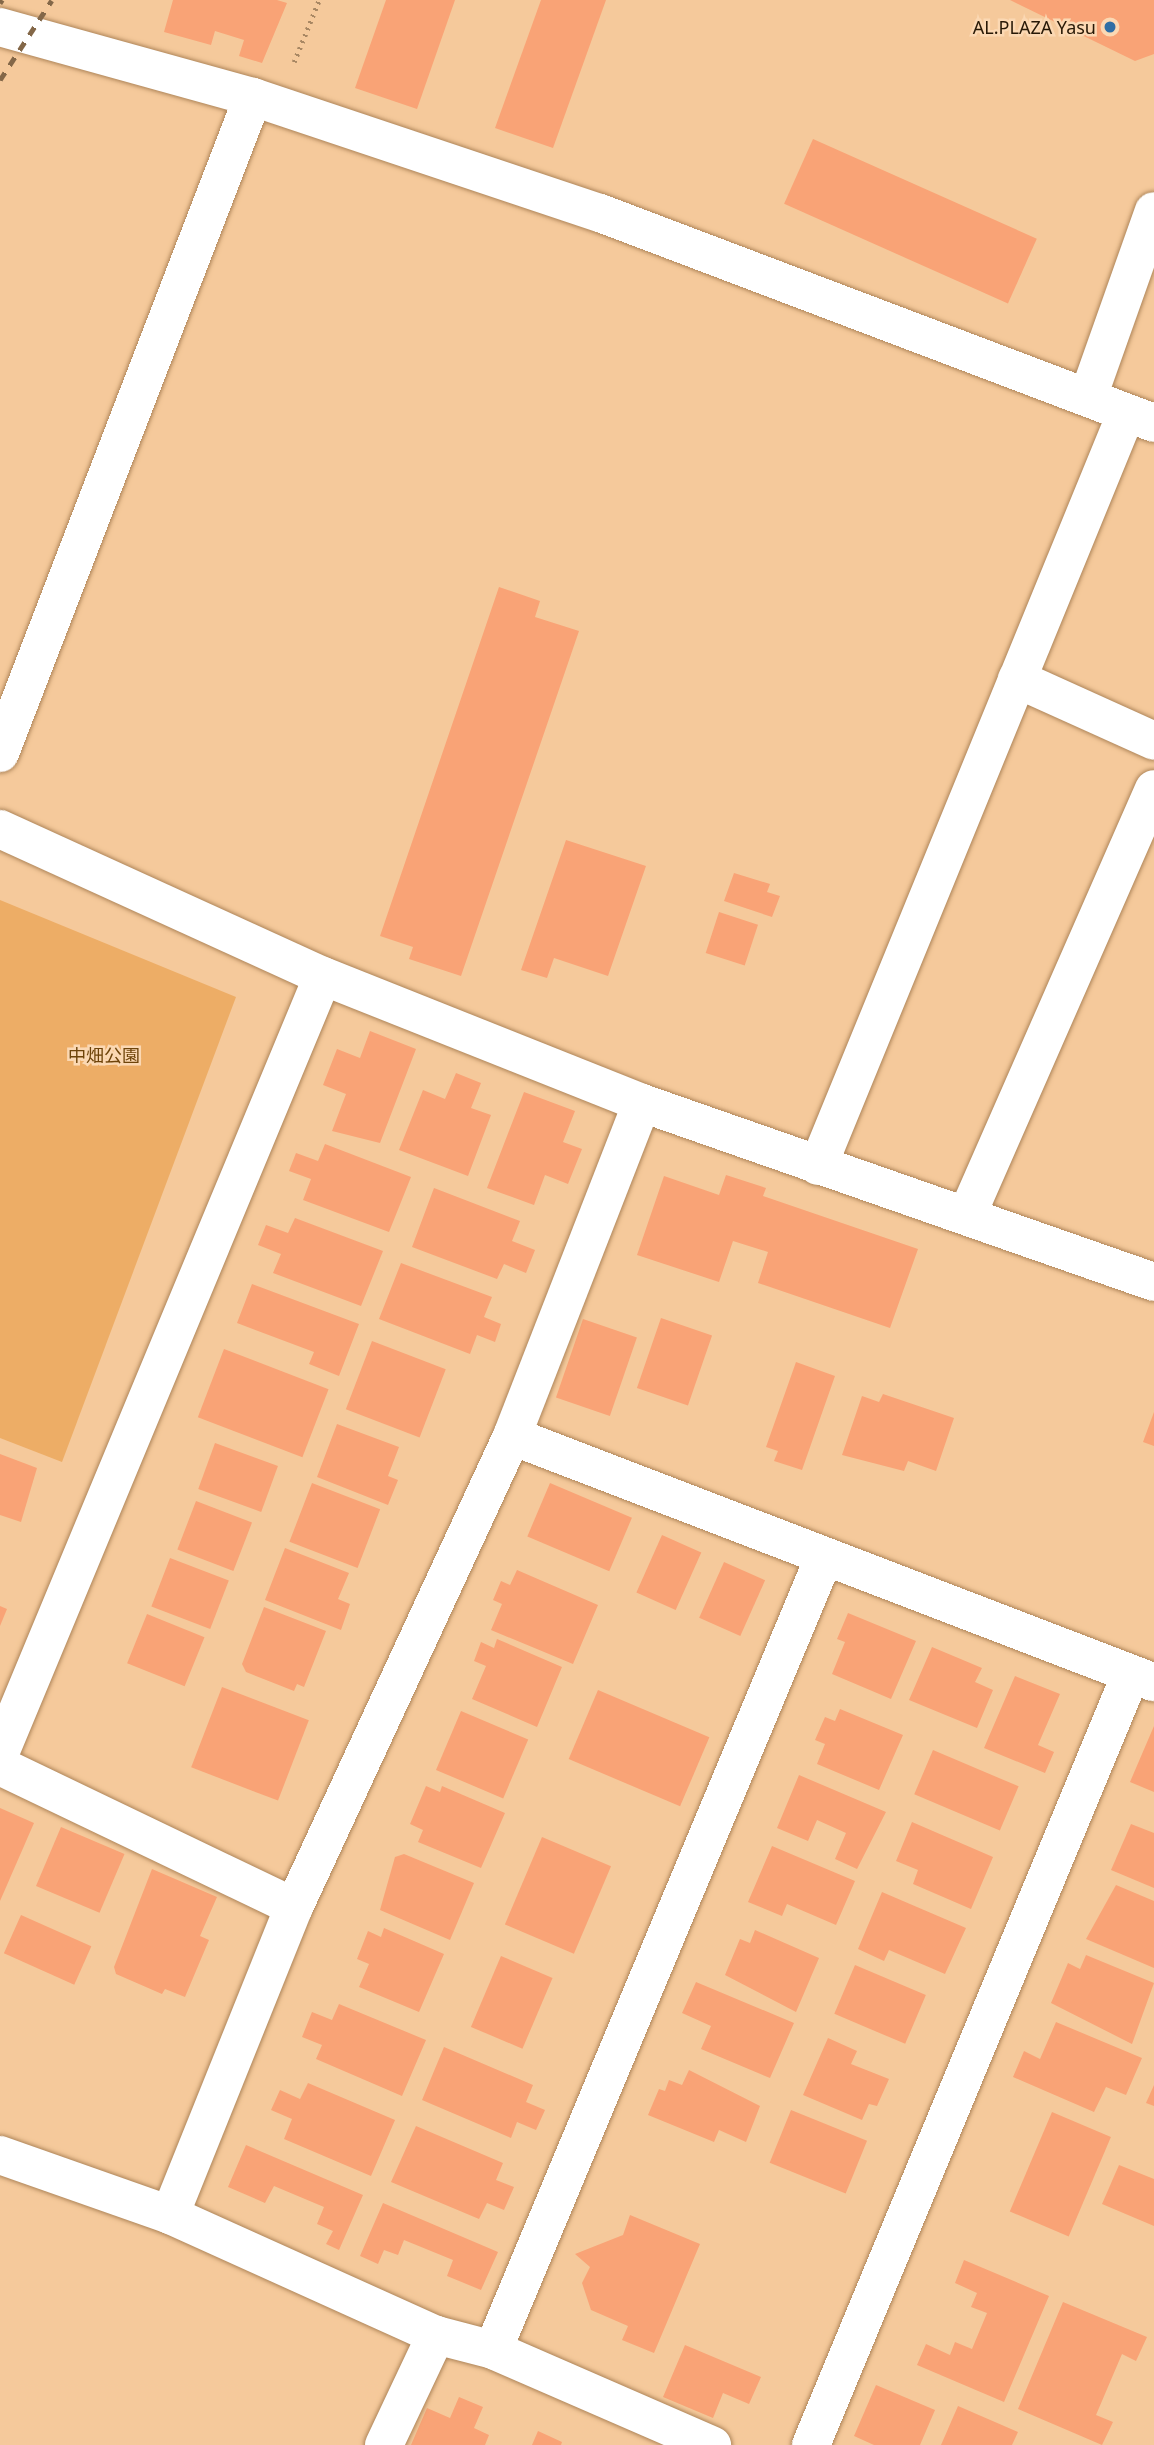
<!DOCTYPE html>
<meta charset="utf-8">
<style>
body{margin:0}
#map{position:relative;width:1154px;height:2445px;overflow:hidden;background:#f5c99b;font-family:"Noto Sans","Noto Sans JP",sans-serif}
div>[style]{position:absolute}
[style*='--x']{left:calc(var(--x)*1px);top:calc(var(--y)*1px);width:calc(var(--w)*1px);rotate:calc(var(--a)*1deg)}
.green>*{inset:0;background:#edad66}
.building>*{inset:0;background:#f9a376;transform-origin:0 0}
.path>*{height:4.5px;margin-top:-2.25px;transform-origin:0;background:repeating-linear-gradient(90deg,#a88763 0 2px,transparent 0 7px)}
.roads{filter:drop-shadow(0 0 2px #ae8559) drop-shadow(0 0 2px #ae8559)}
.minor>*{height:38px;margin:-19px;padding:0 19px;transform-origin:19px;border-radius:19px;background:#fff}
.tertiary>*{height:38px;margin:-19px;padding:0 19px;transform-origin:19px;border-radius:19px;background:#fff}
.rail>*{height:5px;margin-top:-2.5px;transform-origin:0;background:repeating-linear-gradient(90deg,#836748 0 9px,transparent 0 18px)}
.dots>*{width:19px;height:19px;translate:-50% -50%;box-sizing:border-box;border:4px solid #fbd8b3;border-radius:50%}
span{translate:-50% -50%;white-space:nowrap;text-align:center;line-height:1.15;-webkit-text-stroke:5px #fbd8b3;paint-order:stroke}
.poi-label{font-size:18px;color:#271806}
.right{translate:-100% -50%;text-align:right}
.park-label{font-size:18px;color:#6f440a}
</style>
<div id="map">
<div class="green">
<i style="clip-path:polygon(0 900px,236px 997px,62px 1462px,0 1438px)"></i>
</div>
<div class="building">
<i style="clip-path:polygon(173px 0,277px 0,287px 3px,262px 63px,239px 56px,244px 40px,215px 31px,211px 45px,164px 32px)"></i>
<i style="clip-path:polygon(386px 0,455px 0,417px 109px,355px 88px)"></i>
<i style="clip-path:polygon(541px 0,606px 0,553px 148px,495px 128px)"></i>
<i style="clip-path:polygon(1010px 0,1154px 0,1154px 54px,1135px 61px)"></i>
<i style="left:813px;top:139px;width:245px;height:71px;rotate:24deg"></i>
<i style="clip-path:polygon(499px 587px,540px 601px,535px 617px,579px 631px,461px 976px,409px 959px,413px 947px,380px 936px)"></i>
<i style="clip-path:polygon(566px 840px,646px 866px,608px 976px,554px 958px,547px 978px,521px 970px)"></i>
<i style="clip-path:polygon(734px 873px,770px 884px,767px 892px,780px 896px,772px 917px,724px 901px)"></i>
<i style="left:719px;top:912px;width:41px;height:43px;rotate:18deg"></i>
<i style="clip-path:polygon(370px 1031px,416px 1049px,380px 1143px,332px 1131px,346px 1094px,323px 1085px,337px 1049px,360px 1058px)"></i>
<i style="clip-path:polygon(456px 1073px,481px 1083px,471px 1108px,491px 1115px,468px 1176px,399px 1150px,423px 1090px,445px 1099px)"></i>
<i style="clip-path:polygon(524px 1092px,575px 1111px,563px 1142px,582px 1149px,568px 1184px,545px 1175px,534px 1205px,487px 1188px)"></i>
<i style="clip-path:polygon(325px 1144px,411px 1177px,389px 1232px,303px 1200px,311px 1179px,289px 1171px,296px 1153px,318px 1161px)"></i>
<i style="clip-path:polygon(726px 1175px,766px 1188px,763px 1196px,918px 1249px,890px 1328px,758px 1283px,768px 1252px,733px 1241px,719px 1282px,637px 1255px,664px 1176px,719px 1195px)"></i>
<i style="clip-path:polygon(434px 1188px,520px 1221px,512px 1241px,535px 1250px,526px 1273px,504px 1264px,497px 1279px,412px 1247px)"></i>
<i style="clip-path:polygon(295px 1218px,383px 1251px,361px 1306px,273px 1273px,281px 1254px,258px 1245px,266px 1225px,288px 1233px)"></i>
<i style="clip-path:polygon(401px 1263px,492px 1297px,484px 1317px,501px 1324px,495px 1342px,477px 1335px,470px 1354px,379px 1319px)"></i>
<i style="clip-path:polygon(252px 1284px,359px 1324px,339px 1376px,309px 1364px,314px 1352px,237px 1323px)"></i>
<i style="left:661px;top:1318px;width:54px;height:74px;rotate:19deg"></i>
<i style="left:583px;top:1319px;width:57px;height:83px;rotate:19deg"></i>
<i style="left:372px;top:1341px;width:79px;height:73px;rotate:21deg"></i>
<i style="left:224px;top:1349px;width:112px;height:73px;rotate:21deg"></i>
<i style="clip-path:polygon(796px 1362px,835px 1376px,802px 1470px,774px 1461px,778px 1451px,766px 1447px)"></i>
<i style="clip-path:polygon(883px 1394px,954px 1418px,936px 1471px,908px 1461px,904px 1471px,842px 1455px,862px 1396px,879px 1402px)"></i>
<i style="clip-path:polygon(1154px 1412px,1154px 1446px,1143px 1442px)"></i>
<i style="clip-path:polygon(337px 1424px,399px 1447px,388px 1476px,398px 1480px,388px 1505px,317px 1477px)"></i>
<i style="left:215px;top:1443px;width:67px;height:49px;rotate:20deg"></i>
<i style="clip-path:polygon(0 1454px,37px 1468px,21px 1522px,0 1515px)"></i>
<i style="left:312px;top:1483px;width:73px;height:63px;rotate:21deg"></i>
<i style="left:550px;top:1483px;width:89px;height:58px;rotate:23deg"></i>
<i style="left:196px;top:1501px;width:60px;height:52px;rotate:21deg"></i>
<i style="left:662px;top:1535px;width:43px;height:63px;rotate:24deg"></i>
<i style="clip-path:polygon(285px 1548px,349px 1573px,338px 1599px,350px 1604px,341px 1630px,265px 1600px)"></i>
<i style="left:170px;top:1558px;width:63px;height:52px;rotate:21deg"></i>
<i style="left:724px;top:1562px;width:45px;height:61px;rotate:24deg"></i>
<i style="clip-path:polygon(517px 1570px,598px 1605px,573px 1664px,491px 1630px,502px 1604px,493px 1600px,501px 1581px,510px 1585px)"></i>
<i style="clip-path:polygon(0 1606px,7px 1609px,0 1626px)"></i>
<i style="clip-path:polygon(264px 1607px,326px 1631px,304px 1687px,297px 1684px,294px 1691px,246px 1672px,242px 1664px)"></i>
<i style="clip-path:polygon(848px 1613px,916px 1641px,891px 1699px,832px 1674px,845px 1642px,837px 1639px)"></i>
<i style="left:147px;top:1614px;width:62px;height:53px;rotate:22deg"></i>
<i style="clip-path:polygon(497px 1639px,562px 1667px,537px 1727px,472px 1699px,486px 1666px,474px 1661px,481px 1642px,494px 1648px)"></i>
<i style="clip-path:polygon(932px 1647px,982px 1668px,975px 1682px,993px 1690px,977px 1728px,909px 1700px)"></i>
<i style="clip-path:polygon(1015px 1676px,1060px 1694px,1038px 1745px,1054px 1752px,1045px 1773px,984px 1748px)"></i>
<i style="left:222px;top:1687px;width:93px;height:86px;rotate:21deg"></i>
<i style="left:598px;top:1690px;width:121px;height:75px;rotate:23deg"></i>
<i style="clip-path:polygon(840px 1709px,903px 1735px,879px 1790px,817px 1764px,825px 1744px,815px 1740px,825px 1717px,835px 1721px)"></i>
<i style="left:461px;top:1711px;width:73px;height:64px;rotate:23deg"></i>
<i style="clip-path:polygon(1154px 1726px,1154px 1792px,1130px 1782px)"></i>
<i style="left:933px;top:1750px;width:93px;height:48px;rotate:23deg"></i>
<i style="clip-path:polygon(799px 1775px,886px 1812px,857px 1869px,835px 1859px,846px 1833px,817px 1820px,808px 1841px,777px 1828px)"></i>
<i style="clip-path:polygon(426px 1786px,440px 1792px,442px 1786px,505px 1813px,481px 1868px,418px 1842px,423px 1830px,410px 1824px)"></i>
<i style="clip-path:polygon(0 1808px,34px 1823px,0 1901px)"></i>
<i style="clip-path:polygon(912px 1822px,993px 1857px,971px 1909px,913px 1884px,918px 1870px,896px 1861px)"></i>
<i style="clip-path:polygon(1131px 1824px,1154px 1833px,1154px 1888px,1111px 1870px)"></i>
<i style="left:61px;top:1827px;width:69px;height:64px;rotate:23deg"></i>
<i style="left:542px;top:1837px;width:75px;height:95px;rotate:23deg"></i>
<i style="clip-path:polygon(772px 1846px,855px 1881px,836px 1925px,787px 1904px,782px 1916px,748px 1902px)"></i>
<i style="clip-path:polygon(404px 1854px,474px 1883px,450px 1940px,380px 1910px,395px 1857px)"></i>
<i style="clip-path:polygon(152px 1869px,217px 1897px,200px 1936px,209px 1940px,185px 1997px,165px 1989px,162px 1994px,116px 1974px,114px 1967px)"></i>
<i style="clip-path:polygon(1116px 1885px,1154px 1901px,1154px 1968px,1086px 1939px)"></i>
<i style="clip-path:polygon(882px 1892px,966px 1928px,945px 1974px,889px 1950px,884px 1961px,858px 1949px)"></i>
<i style="left:21px;top:1915px;width:77px;height:42px;rotate:24deg"></i>
<i style="clip-path:polygon(384px 1928px,444px 1954px,419px 2012px,359px 1987px,369px 1964px,357px 1959px,368px 1931px,381px 1937px)"></i>
<i style="clip-path:polygon(755px 1930px,819px 1958px,796px 2012px,725px 1975px,740px 1939px,750px 1943px)"></i>
<i style="clip-path:polygon(1086px 1955px,1154px 1983px,1132px 2044px,1051px 2003px,1068px 1963px,1080px 1969px)"></i>
<i style="left:501px;top:1956px;width:56px;height:77px;rotate:23deg"></i>
<i style="left:855px;top:1965px;width:77px;height:53px;rotate:23deg"></i>
<i style="clip-path:polygon(696px 1982px,794px 2023px,770px 2078px,701px 2049px,711px 2026px,682px 2013px)"></i>
<i style="clip-path:polygon(339px 2004px,426px 2040px,402px 2096px,316px 2059px,322px 2045px,302px 2037px,312px 2012px,332px 2020px)"></i>
<i style="clip-path:polygon(1056px 2022px,1142px 2058px,1126px 2095px,1106px 2087px,1094px 2112px,1013px 2077px,1024px 2051px,1040px 2059px)"></i>
<i style="clip-path:polygon(828px 2038px,857px 2051px,851px 2064px,889px 2079px,877px 2106px,869px 2104px,862px 2120px,803px 2095px)"></i>
<i style="clip-path:polygon(444px 2047px,533px 2085px,526px 2102px,545px 2110px,536px 2130px,517px 2122px,511px 2138px,422px 2100px)"></i>
<i style="clip-path:polygon(689px 2070px,760px 2106px,746px 2142px,719px 2130px,714px 2142px,648px 2115px,659px 2089px,665px 2091px,669px 2080px,682px 2085px)"></i>
<i style="clip-path:polygon(308px 2083px,395px 2120px,371px 2176px,284px 2139px,292px 2119px,271px 2110px,280px 2090px,300px 2099px)"></i>
<i style="clip-path:polygon(1154px 2085px,1154px 2106px,1146px 2103px)"></i>
<i style="left:791px;top:2110px;width:82px;height:57px;rotate:22deg"></i>
<i style="left:1052px;top:2112px;width:64px;height:108px;rotate:23deg"></i>
<i style="clip-path:polygon(416px 2126px,503px 2163px,496px 2180px,514px 2187px,504px 2210px,487px 2203px,479px 2219px,391px 2182px)"></i>
<i style="clip-path:polygon(246px 2145px,363px 2195px,339px 2250px,326px 2244px,333px 2231px,317px 2224px,324px 2207px,274px 2186px,265px 2203px,228px 2187px)"></i>
<i style="clip-path:polygon(1119px 2165px,1154px 2179px,1154px 2226px,1102px 2204px)"></i>
<i style="clip-path:polygon(383px 2203px,498px 2252px,481px 2290px,447px 2276px,453px 2260px,404px 2240px,398px 2255px,384px 2250px,378px 2264px,360px 2256px)"></i>
<i style="clip-path:polygon(630px 2215px,700px 2244px,654px 2353px,622px 2340px,628px 2326px,591px 2310px,582px 2283px,590px 2267px,575px 2254px,623px 2235px)"></i>
<i style="clip-path:polygon(964px 2260px,1049px 2296px,1004px 2402px,917px 2365px,926px 2344px,950px 2355px,955px 2342px,972px 2349px,987px 2313px,971px 2307px,977px 2293px,955px 2283px)"></i>
<i style="clip-path:polygon(1063px 2302px,1147px 2337px,1136px 2361px,1122px 2354px,1096px 2415px,1113px 2422px,1102px 2445px,1018px 2409px)"></i>
<i style="clip-path:polygon(685px 2345px,761px 2377px,749px 2404px,723px 2393px,713px 2418px,663px 2397px)"></i>
<i style="clip-path:polygon(876px 2385px,935px 2410px,920px 2445px,874px 2445px,854px 2436px)"></i>
<i style="clip-path:polygon(459px 2397px,483px 2407px,474px 2428px,489px 2435px,485px 2445px,411px 2445px,427px 2408px,450px 2418px)"></i>
<i style="clip-path:polygon(958px 2406px,1018px 2432px,1012px 2445px,941px 2445px)"></i>
<i style="clip-path:polygon(538px 2431px,562px 2442px,561px 2445px,532px 2445px)"></i>
</div>
<div class="path">
<i style="--x:294;--y:62;--w:67;--a:-68"></i>
</div>
<div class="roads">
<div class="minor">
<i style="--x:0;--y:27;--w:263;--a:15.5"></i>
<i style="--x:253;--y:97;--w:366;--a:18.5"></i>
<i style="--x:600;--y:213;--w:592;--a:20.76"></i>
<i style="--x:1017;--y:679;--w:150;--a:24.3"></i>
<i style="--x:0;--y:753;--w:703;--a:-68.91"></i>
<i style="--x:0;--y:829;--w:355;--a:24.5"></i>
<i style="--x:323;--y:976;--w:343;--a:21.7"></i>
<i style="--x:642;--y:1103;--w:542;--a:19.27"></i>
<i style="--x:818;--y:1166;--w:813;--a:-67.73"></i>
<i style="--x:967;--y:1215;--w:465;--a:-66.3"></i>
<i style="--x:512;--y:1436;--w:687;--a:21"></i>
<i style="--x:0;--y:1753;--w:841;--a:-67.43"></i>
<i style="--x:0;--y:1766;--w:326;--a:25.6"></i>
<i style="--x:0;--y:2155;--w:180;--a:19.4"></i>
<i style="--x:170;--y:2215;--w:292;--a:24.3"></i>
<i style="--x:436;--y:2335;--w:59;--a:14.7"></i>
<i style="--x:493;--y:2350;--w:239;--a:23.5"></i>
<i style="--x:170;--y:2215;--w:332;--a:-68.1"></i>
<i style="--x:294;--y:1907;--w:519;--a:-65.16"></i>
<i style="--x:512;--y:1436;--w:357;--a:-68.7"></i>
<i style="--x:493;--y:2350;--w:856;--a:-67.33"></i>
<i style="--x:384;--y:2445;--w:122;--a:-64.7"></i>
<i style="--x:811;--y:2445;--w:835;--a:-67.46"></i>
</div>
<div class="tertiary">
<i style="--x:1088;--y:397;--w:197;--a:-70.5"></i>
</div>
</div>
<div class="rail">
<i style="--x:0;--y:3;--w:4;--a:-56"></i>
<i style="--x:0;--y:80;--w:95;--a:-57"></i>
</div>
<div class="dots">
<i style="left:1110px;top:27px;background:#2f6ea5"></i>
</div>
<div class="poi-label">
<span class="right" style="left:1096px;top:27px">AL.PLAZA Yasu</span>
</div>
<div class="park-label">
<span style="left:104px;top:1055px">中畑公園</span>
</div>
</div>
